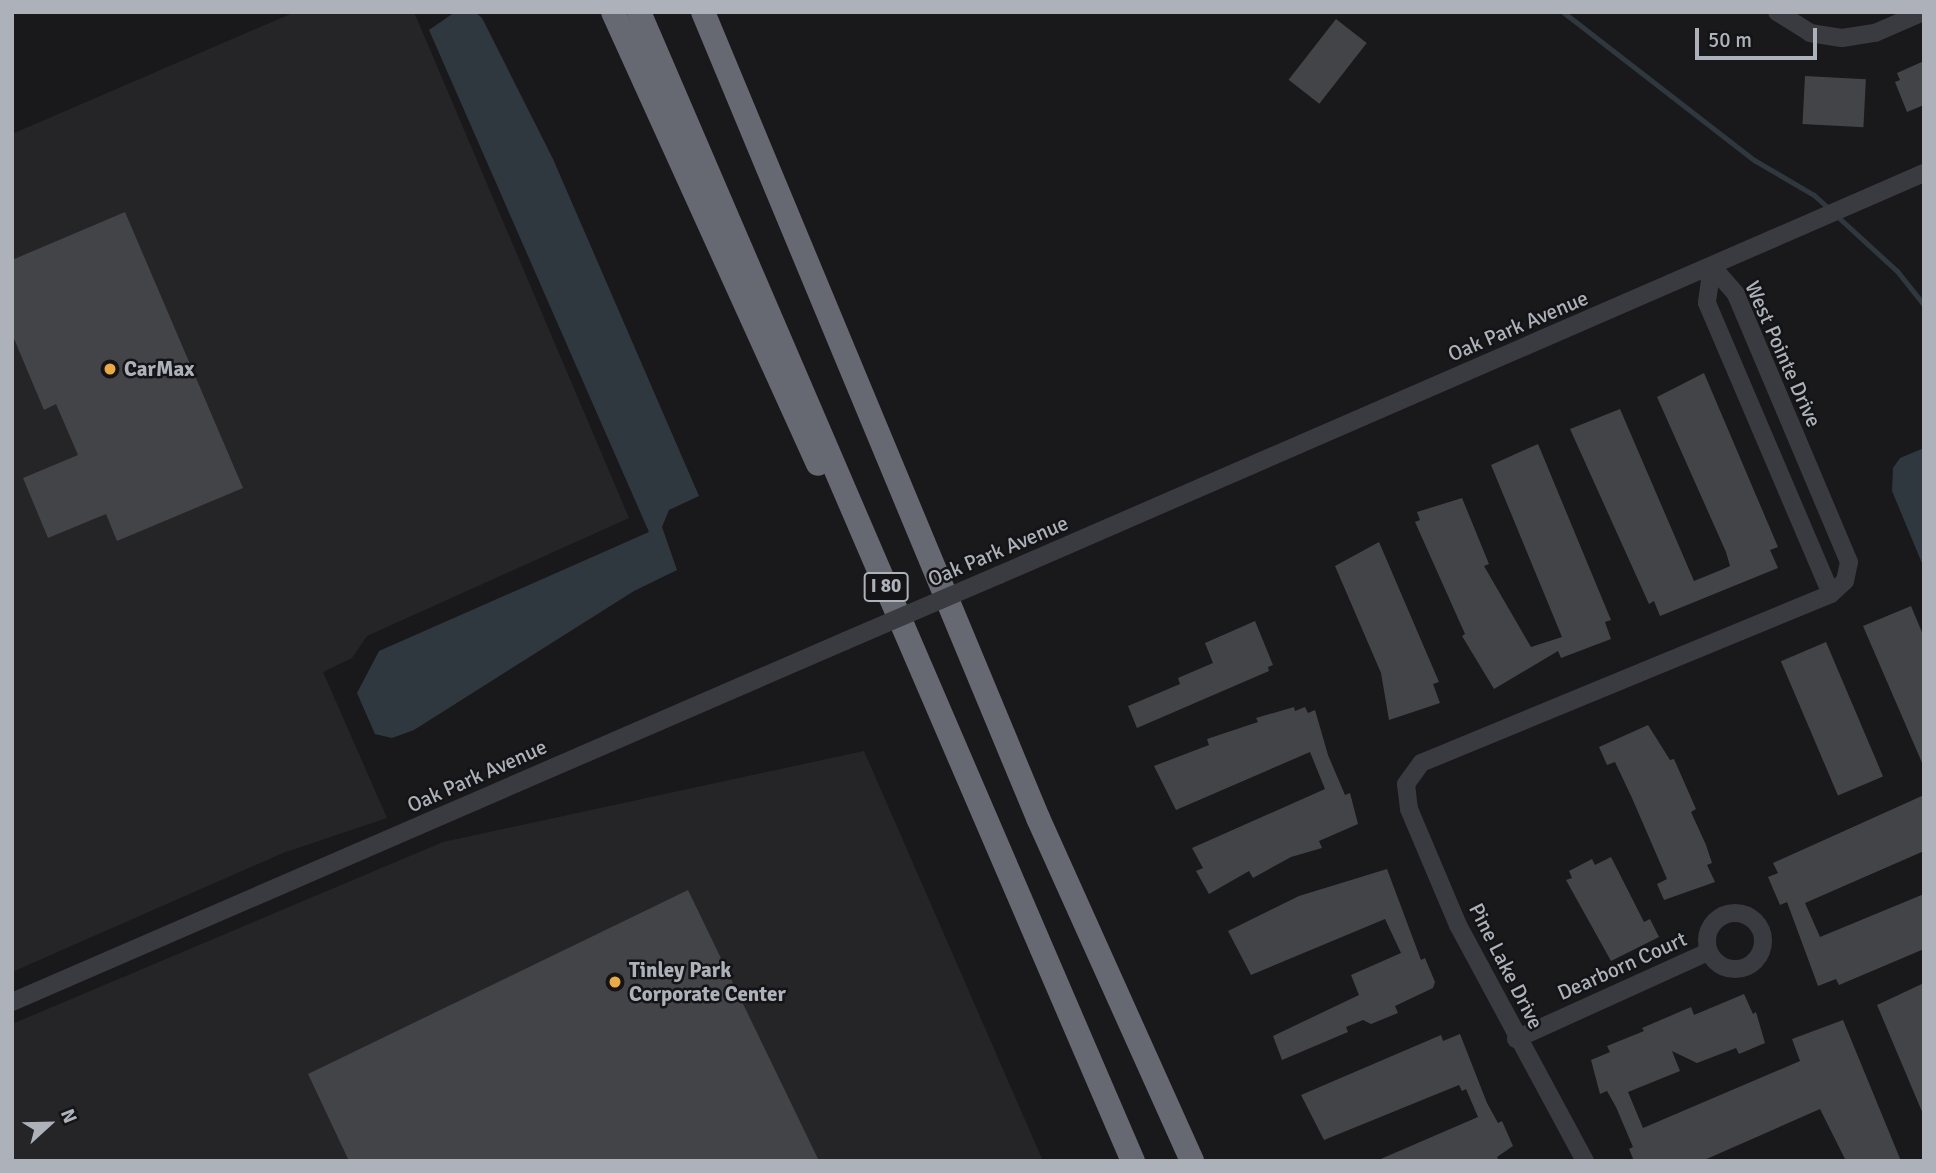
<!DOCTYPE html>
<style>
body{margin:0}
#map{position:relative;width:1936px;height:1173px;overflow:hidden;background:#19191b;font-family:Signika,sans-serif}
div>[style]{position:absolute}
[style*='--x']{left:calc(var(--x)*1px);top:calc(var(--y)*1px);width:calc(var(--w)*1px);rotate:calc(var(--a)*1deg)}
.built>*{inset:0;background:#252528}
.water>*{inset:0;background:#2f383f}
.stream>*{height:5px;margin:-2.5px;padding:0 2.5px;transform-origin:2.5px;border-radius:2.5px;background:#2f383f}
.building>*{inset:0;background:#434448;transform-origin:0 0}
.minor>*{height:18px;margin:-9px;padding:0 9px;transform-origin:9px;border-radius:9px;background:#3a3b40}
.minor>.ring{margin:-9px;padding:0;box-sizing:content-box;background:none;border:18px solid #3a3b40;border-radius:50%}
.highway>*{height:24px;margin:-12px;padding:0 12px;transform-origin:12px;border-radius:12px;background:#666971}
.minor-bridge>*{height:18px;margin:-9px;padding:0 9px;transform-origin:9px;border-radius:9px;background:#3a3b40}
.dots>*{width:19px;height:19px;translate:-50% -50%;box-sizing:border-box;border:4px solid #141416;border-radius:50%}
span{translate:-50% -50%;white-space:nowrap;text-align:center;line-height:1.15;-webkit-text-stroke:5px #141416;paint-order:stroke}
.shield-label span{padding:2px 5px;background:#141416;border:2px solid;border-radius:5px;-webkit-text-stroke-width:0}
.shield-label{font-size:19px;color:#acb1ba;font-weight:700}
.street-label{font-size:21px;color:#acb1ba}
.poi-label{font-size:21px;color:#acb1ba;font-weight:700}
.left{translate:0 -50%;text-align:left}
.frame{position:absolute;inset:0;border:14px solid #acb1ba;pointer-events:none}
.north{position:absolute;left:14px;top:1089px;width:70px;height:70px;-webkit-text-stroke:5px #141416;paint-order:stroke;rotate:68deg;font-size:19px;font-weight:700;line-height:28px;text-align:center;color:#acb1ba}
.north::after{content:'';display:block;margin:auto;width:24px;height:32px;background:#acb1ba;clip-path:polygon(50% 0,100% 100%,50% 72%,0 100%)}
.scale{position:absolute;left:1695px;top:28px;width:122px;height:32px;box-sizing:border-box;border:4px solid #acb1ba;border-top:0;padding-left:9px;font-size:21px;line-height:24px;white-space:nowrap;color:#acb1ba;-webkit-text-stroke:5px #141416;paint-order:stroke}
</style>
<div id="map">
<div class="built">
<i style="clip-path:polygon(295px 12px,414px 12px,629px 518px,367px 636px,352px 658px,323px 672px,387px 818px,283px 853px,12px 972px,12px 134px)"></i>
<i style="clip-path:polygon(864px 751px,1043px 1161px,12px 1161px,12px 1024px,443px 842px)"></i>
</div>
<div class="water">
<i style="clip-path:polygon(455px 12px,475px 12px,482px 18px,553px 159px,699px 496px,669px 510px,662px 527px,677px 570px,634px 591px,414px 730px,392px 738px,375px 734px,357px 693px,379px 651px,649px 532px,429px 30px)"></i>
<i style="clip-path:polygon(1924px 448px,1924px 568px,1892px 491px,1893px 468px,1900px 458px)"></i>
</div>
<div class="stream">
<i style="--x:1563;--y:12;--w:242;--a:37.8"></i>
<i style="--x:1754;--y:160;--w:69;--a:30.3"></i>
<i style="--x:1814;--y:195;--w:113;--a:42.5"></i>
<i style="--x:1897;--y:271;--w:43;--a:51.5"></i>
</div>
<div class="building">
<i style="left:1336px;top:19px;width:39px;height:77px;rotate:38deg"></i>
<i style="clip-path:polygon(1924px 61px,1924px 105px,1907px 112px,1895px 82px,1900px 80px,1897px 73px)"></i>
<i style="left:1805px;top:76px;width:61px;height:48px;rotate:3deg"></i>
<i style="clip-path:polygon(125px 212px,243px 488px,117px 541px,106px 514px,48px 538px,23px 478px,78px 455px,56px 404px,44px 410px,12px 334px,12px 260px)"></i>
<i style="clip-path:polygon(1704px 373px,1778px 547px,1770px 550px,1778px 568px,1660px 616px,1654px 601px,1649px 604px,1570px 429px,1620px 409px,1694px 581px,1721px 570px,1730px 566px,1726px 552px,1657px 397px)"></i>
<i style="clip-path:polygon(1538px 444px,1611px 620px,1605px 622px,1611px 639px,1561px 658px,1558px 651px,1494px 689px,1462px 636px,1465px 634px,1415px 522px,1420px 520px,1417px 512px,1462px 498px,1489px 564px,1484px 566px,1531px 647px,1562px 637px,1491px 465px)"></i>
<i style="clip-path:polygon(1379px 542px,1439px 682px,1433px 684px,1440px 703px,1389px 720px,1381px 673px,1335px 566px)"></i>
<i style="clip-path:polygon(1911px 606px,1924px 637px,1923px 765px,1863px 626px)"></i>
<i style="clip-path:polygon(1255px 621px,1273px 665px,1268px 667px,1269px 671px,1137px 728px,1128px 706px,1180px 684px,1178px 678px,1213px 663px,1205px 643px)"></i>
<i style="left:1826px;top:642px;width:146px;height:49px;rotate:67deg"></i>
<i style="clip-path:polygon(1294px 707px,1295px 711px,1305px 707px,1308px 713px,1315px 710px,1328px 755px,1345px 795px,1350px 793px,1358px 824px,1319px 841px,1322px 848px,1291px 857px,1253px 878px,1249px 871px,1209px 894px,1196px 871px,1203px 868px,1192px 848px,1325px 789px,1310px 752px,1176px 810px,1154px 766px,1209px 745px,1207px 739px,1258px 722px,1256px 718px)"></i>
<i style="clip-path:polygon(1648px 725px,1670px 760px,1674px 759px,1696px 809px,1691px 812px,1706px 845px,1712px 863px,1707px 865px,1715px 882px,1664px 900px,1657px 884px,1667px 879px,1632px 798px,1615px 762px,1607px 765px,1599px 747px)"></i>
<i style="clip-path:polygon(1924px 795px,1924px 851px,1805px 903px,1820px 937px,1924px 894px,1924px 949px,1839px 985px,1836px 979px,1818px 986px,1787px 902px,1780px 905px,1768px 877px,1778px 873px,1773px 863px)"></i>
<i style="clip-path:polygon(1611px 857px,1644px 922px,1650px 919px,1659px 937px,1611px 961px,1566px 880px,1572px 878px,1569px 871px,1592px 859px,1595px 865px)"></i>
<i style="clip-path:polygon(1387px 869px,1421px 960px,1425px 958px,1435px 982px,1433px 988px,1395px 1006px,1398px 1013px,1371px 1024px,1363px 1020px,1346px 1027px,1348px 1032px,1282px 1060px,1273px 1036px,1359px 995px,1351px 975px,1401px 953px,1385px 919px,1251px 975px,1228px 931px,1299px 896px)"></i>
<i style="clip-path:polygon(688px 890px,819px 1161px,349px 1161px,308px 1074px)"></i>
<i style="clip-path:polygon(1924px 983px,1924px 1114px,1923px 1114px,1877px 1005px)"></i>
<i style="clip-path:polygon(1744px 994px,1753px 1014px,1756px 1012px,1765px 1043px,1739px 1054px,1736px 1048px,1697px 1063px,1672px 1051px,1680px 1071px,1628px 1092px,1643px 1128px,1800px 1061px,1792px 1039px,1843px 1020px,1901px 1161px,1846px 1161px,1820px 1109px,1702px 1161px,1634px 1161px,1629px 1149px,1633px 1147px,1616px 1107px,1607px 1091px,1600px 1094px,1591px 1060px,1610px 1052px,1607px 1046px,1644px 1031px,1642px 1028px,1691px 1007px,1694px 1015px)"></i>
<i style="clip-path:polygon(1460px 1034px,1487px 1103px,1498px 1123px,1502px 1121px,1513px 1146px,1497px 1157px,1499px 1161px,1376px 1161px,1478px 1117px,1466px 1089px,1462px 1091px,1459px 1085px,1324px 1140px,1301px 1095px,1441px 1035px,1443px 1041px)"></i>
</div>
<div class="minor">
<i style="--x:1777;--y:12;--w:39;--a:32"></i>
<i style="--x:1810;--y:33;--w:32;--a:9"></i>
<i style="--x:1842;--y:38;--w:33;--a:-9"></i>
<i style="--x:1875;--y:33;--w:52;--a:-23.6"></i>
<i style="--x:1712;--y:266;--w:37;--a:98"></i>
<i style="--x:1707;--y:303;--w:316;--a:66.9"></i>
<i style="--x:999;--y:575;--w:1009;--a:-23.49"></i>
<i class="ring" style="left:1707px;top:913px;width:38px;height:38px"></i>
<i style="--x:12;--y:1002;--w:908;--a:-23.43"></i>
<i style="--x:1516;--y:1039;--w:211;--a:-24.4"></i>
<i style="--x:1585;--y:1161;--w:268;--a:-118.3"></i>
<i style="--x:1458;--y:925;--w:126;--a:-112.9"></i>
<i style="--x:1409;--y:809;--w:25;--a:-97"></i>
<i style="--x:1406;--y:784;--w:26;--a:-54"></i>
<i style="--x:1421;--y:763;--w:443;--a:-22.4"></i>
<i style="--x:1831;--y:594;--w:19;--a:-43"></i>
<i style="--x:1845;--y:581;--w:19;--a:-78"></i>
<i style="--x:1849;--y:562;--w:291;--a:-112.9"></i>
<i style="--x:1736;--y:294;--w:37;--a:-131"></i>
</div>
<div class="highway">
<i style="--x:613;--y:12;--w:496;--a:65.6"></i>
<i style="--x:639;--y:12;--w:1251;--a:66.74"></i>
<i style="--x:703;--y:12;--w:873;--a:67.43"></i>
<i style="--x:1038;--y:818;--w:376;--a:65.8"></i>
</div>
<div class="minor-bridge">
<i style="--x:845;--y:641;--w:168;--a:-23.2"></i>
</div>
<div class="dots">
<i style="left:110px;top:369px;background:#ebab41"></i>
<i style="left:615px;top:982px;background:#ebab41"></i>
</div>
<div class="shield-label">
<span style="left:886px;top:587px">I 80</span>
</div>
<div class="street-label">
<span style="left:1518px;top:326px;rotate:-23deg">Oak Park Avenue</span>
<span style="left:1783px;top:354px;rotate:66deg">West Pointe Drive</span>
<span style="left:998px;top:551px;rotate:-23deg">Oak Park Avenue</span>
<span style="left:477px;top:776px;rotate:-24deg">Oak Park Avenue</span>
<span style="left:1506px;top:966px;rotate:63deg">Pine Lake Drive</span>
<span style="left:1622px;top:966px;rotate:-24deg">Dearborn Court</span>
</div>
<div class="poi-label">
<span class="left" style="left:124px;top:369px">CarMax</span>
<span class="left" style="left:629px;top:982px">Tinley Park<br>Corporate Center</span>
</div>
<div class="frame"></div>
<div class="north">N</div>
<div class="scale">50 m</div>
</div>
